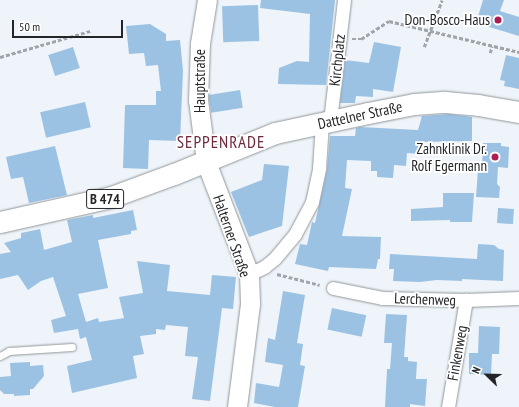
<!DOCTYPE html>
<meta charset="utf-8">
<style>
body{margin:0}
#map{position:relative;width:519px;height:407px;overflow:hidden;background:#eef4f9;font-family:"PT Sans Narrow",sans-serif}
div>[style]{position:absolute}
[style*='--x']{left:calc(var(--x)*1px);top:calc(var(--y)*1px);width:calc(var(--w)*1px);rotate:calc(var(--a)*1deg)}
.building>*{inset:0;background:#9bc2e3;transform-origin:0 0}
.path>*{height:2.5px;margin-top:-1.25px;transform-origin:0;background:repeating-linear-gradient(90deg,#a1a5a9 0 4px,transparent 0 6px)}
.roads{filter:drop-shadow(0 0 1px #90969a) drop-shadow(0 0 1px #90969a)}
.lane>*{height:7px;margin:-3.5px;padding:0 3.5px;transform-origin:3.5px;border-radius:3.5px;background:#fff}
.street>*{height:13px;margin:-6.5px;padding:0 6.5px;transform-origin:6.5px;border-radius:6.5px;background:#fff}
.secondary>*{height:19px;margin:-9.5px;padding:0 9.5px;transform-origin:9.5px;border-radius:9.5px;background:#fff}
.primary>*{height:21px;margin:-10.5px;padding:0 10.5px;transform-origin:10.5px;border-radius:10.5px;background:#fff}
.dots>*{width:11px;height:11px;translate:-50% -50%;box-sizing:border-box;border:2px solid #fff;border-radius:50%}
span{translate:-50% -50%;white-space:nowrap;text-align:center;line-height:1.15;-webkit-text-stroke:3.5px #fff;paint-order:stroke}
.shield-label span{padding:1px 3px;background:#fff;border:1px solid;border-radius:3px;-webkit-text-stroke-width:0}
.shield-label{font-size:14px;color:#232527;font-weight:700}
.poi-label{font-size:15px;color:#232527}
.right{translate:-100% -50%;text-align:right}
.street-label{font-size:15px;color:#232527}
.quarter-label{font-size:17px;color:#6d283c;letter-spacing:1px}
.north{position:absolute;left:467px;top:355px;width:40px;height:40px;-webkit-text-stroke:3px #fff;paint-order:stroke;rotate:293deg;font-size:11px;font-weight:700;line-height:16px;text-align:center;color:#232527}
.north::after{content:'';display:block;margin:auto;width:14px;height:18px;background:#232527;clip-path:polygon(50% 0,100% 100%,50% 72%,0 100%)}
.scale{position:absolute;left:12px;top:20px;width:111px;height:18px;box-sizing:border-box;border:2px solid #232527;border-top:0;padding-left:5px;font-size:12px;line-height:14px;white-space:nowrap;color:#232527;-webkit-text-stroke:3px #fff;paint-order:stroke}
</style>
<div id="map">
<div class="building">
<i style="clip-path:polygon(261px 0,335px 0,326px 85px,278px 84px,279px 68px,297px 61px,309px 62px,310px 14px,260px 8px)"></i>
<i style="clip-path:polygon(483px 0,504px 0,500px 11px,519px 17px,519px 36px,476px 23px)"></i>
<i style="left:258px;top:5px;width:36px;height:36px;rotate:88deg"></i>
<i style="clip-path:polygon(150px 24px,166px 34px,166px 41px,180px 40px,183px 71px,180px 141px,149px 140px,148px 169px,123px 168px,125px 105px,156px 105px,156px 91px,161px 91px,158px 65px,146px 66px,144px 53px,129px 54px,126px 26px)"></i>
<i style="clip-path:polygon(374px 42px,401px 47px,393px 92px,373px 89px,373px 97px,356px 96px,355px 103px,340px 103px,345px 60px,369px 63px)"></i>
<i style="left:73px;top:47px;width:22px;height:26px;rotate:72deg"></i>
<i style="clip-path:polygon(506px 55px,519px 58px,519px 89px,504px 86px,505px 81px,500px 80px)"></i>
<i style="left:240px;top:90px;width:18px;height:32px;rotate:81deg"></i>
<i style="left:85px;top:102px;width:26px;height:46px;rotate:77deg"></i>
<i style="clip-path:polygon(449px 114px,472px 117px,472px 141px,420px 142px,420px 154px,407px 153px,406px 166px,394px 165px,393px 178px,377px 177px,377px 171px,371px 171px,371px 161px,347px 160px,345px 188px,352px 189px,342px 236px,381px 237px,380px 259px,378px 259px,376px 269px,329px 267px,328px 271px,295px 264px,300px 244px,307px 245px,312px 222px,315px 223px,327px 170px,330px 136px,355px 136px,356px 128px,360px 127px,418px 130px,422px 116px)"></i>
<i style="clip-path:polygon(483px 143px,501px 143px,501px 146px,509px 147px,508px 168px,498px 167px,497px 184px,500px 187px,499px 198px,476px 197px,478px 170px,482px 166px)"></i>
<i style="clip-path:polygon(55px 146px,67px 195px,29px 203px,23px 177px,11px 179px,6px 157px)"></i>
<i style="clip-path:polygon(264px 164px,289px 166px,282px 226px,249px 237px,231px 192px,262px 180px)"></i>
<i style="clip-path:polygon(443px 193px,474px 193px,472px 222px,450px 222px,450px 220px,411px 221px,411px 209px,443px 207px)"></i>
<i style="left:498px;top:208px;width:16px;height:15px;rotate:4deg"></i>
<i style="clip-path:polygon(133px 210px,137px 230px,131px 231px,131px 234px,98px 240px,108px 288px,78px 294px,86px 322px,98px 318px,99px 322px,124px 318px,119px 297px,143px 293px,137px 261px,170px 265px,167px 291px,210px 295px,212px 275px,236px 277px,233px 309px,222px 308px,210px 401px,192px 399px,198px 357px,185px 356px,188px 327px,166px 325px,165px 330px,156px 329px,156px 334px,140px 336px,144px 354px,133px 356px,137px 378px,72px 393px,67px 366px,92px 360px,86px 337px,80px 339px,78px 329px,54px 333px,51px 320px,66px 316px,53px 277px,41px 281px,28px 290px,18px 275px,0 279px,0 254px,11px 252px,4px 243px,21px 238px,21px 233px,40px 229px,44px 250px,72px 242px,67px 220px,93px 215px,93px 218px)"></i>
<i style="clip-path:polygon(478px 244px,494px 245px,499px 249px,504px 250px,503px 281px,462px 279px,462px 281px,437px 280px,420px 282px,393px 281px,394px 269px,389px 269px,390px 254px,477px 259px)"></i>
<i style="clip-path:polygon(283px 291px,305px 295px,297px 343px,303px 344px,300px 365px,305px 366px,298px 407px,275px 407px,254px 403px,256px 383px,279px 387px,283px 365px,265px 362px,268px 338px,275px 340px)"></i>
<i style="left:332px;top:308px;width:35px;height:22px;rotate:12deg"></i>
<i style="clip-path:polygon(386px 314px,407px 315px,404px 357px,408px 357px,408px 361px,417px 362px,416px 379px,427px 379px,425px 406px,410px 404px,410px 407px,385px 407px,387px 369px,390px 369px,392px 343px,384px 343px)"></i>
<i style="clip-path:polygon(479px 326px,500px 327px,499px 354px,492px 354px,491px 375px,469px 374px,469px 353px,478px 353px)"></i>
<i style="clip-path:polygon(30px 362px,30px 366px,43px 365px,44px 376px,33px 389px,30px 389px,30px 395px,14px 396px,14px 394px,4px 394px,0 390px,0 377px,11px 376px,10px 363px)"></i>
</div>
<div class="path">
<i style="--x:352;--y:39;--w:9;--a:0"></i>
<i style="--x:361;--y:39;--w:33;--a:-33"></i>
<i style="--x:389;--y:21;--w:134;--a:13.4"></i>
<i style="--x:424;--y:47;--w:50;--a:-69"></i>
<i style="--x:490;--y:53;--w:7;--a:-74"></i>
<i style="--x:0;--y:57;--w:94;--a:-16.1"></i>
<i style="--x:277;--y:274;--w:44;--a:14.3"></i>
</div>
<div class="roads">
<div class="lane">
<i style="--x:0;--y:356;--w:10;--a:-29"></i>
<i style="--x:9;--y:351;--w:63;--a:-3.6"></i>
</div>
<div class="street">
<i style="--x:330;--y:121;--w:122;--a:-83.4"></i>
<i style="--x:249;--y:274;--w:17;--a:-25"></i>
<i style="--x:264;--y:267;--w:14;--a:-39"></i>
<i style="--x:275;--y:258;--w:31;--a:-50"></i>
<i style="--x:295;--y:234;--w:36;--a:-62"></i>
<i style="--x:312;--y:202;--w:35;--a:-78"></i>
<i style="--x:319;--y:168;--w:45;--a:-86.2"></i>
<i style="--x:333;--y:288;--w:50;--a:11.5"></i>
<i style="--x:382;--y:298;--w:84;--a:1.4"></i>
<i style="--x:466;--y:300;--w:53;--a:-2.2"></i>
<i style="--x:448;--y:407;--w:109;--a:-80.5"></i>
</div>
<div class="secondary">
<i style="--x:207;--y:0;--w:44;--a:99.2"></i>
<i style="--x:200;--y:43;--w:57;--a:92"></i>
<i style="--x:198;--y:100;--w:63;--a:82.6"></i>
<i style="--x:206;--y:162;--w:120;--a:69"></i>
<i style="--x:249;--y:274;--w:30;--a:88"></i>
<i style="--x:250;--y:304;--w:104;--a:97.2"></i>
</div>
<div class="primary">
<i style="--x:0;--y:222;--w:114;--a:-12.7"></i>
<i style="--x:111;--y:197;--w:67;--a:-20.1"></i>
<i style="--x:174;--y:174;--w:109;--a:-22.1"></i>
<i style="--x:275;--y:133;--w:95;--a:-12.1"></i>
<i style="--x:368;--y:113;--w:47;--a:-11.1"></i>
<i style="--x:414;--y:104;--w:31;--a:-4"></i>
<i style="--x:445;--y:102;--w:33;--a:5"></i>
<i style="--x:478;--y:105;--w:42;--a:9.7"></i>
</div>
</div>
<div class="dots">
<i style="left:498px;top:20px;background:#ad1d54"></i>
<i style="left:495px;top:157px;background:#ad1d54"></i>
</div>
<div class="shield-label">
<span style="left:105px;top:199px">B 474</span>
</div>
<div class="poi-label">
<span class="right" style="left:490px;top:20px">Don-Bosco-Haus</span>
<span class="right" style="left:487px;top:157px">Zahnklinik Dr.<br>Rolf Egermann</span>
</div>
<div class="street-label">
<span style="left:337px;top:60px;rotate:-84deg">Kirchplatz</span>
<span style="left:200px;top:81px;rotate:-90deg">Hauptstraße</span>
<span style="left:360px;top:115px;rotate:-12deg">Dattelner Straße</span>
<span style="left:232px;top:236px;rotate:71deg">Halterner Straße</span>
<span style="left:425px;top:299px;rotate:2deg">Lerchenweg</span>
<span style="left:457px;top:353px;rotate:-80deg">Finkenweg</span>
</div>
<div class="quarter-label">
<span style="left:221px;top:143px">SEPPENRADE</span>
</div>
<div class="north">N</div>
<div class="scale">50 m</div>
</div>
